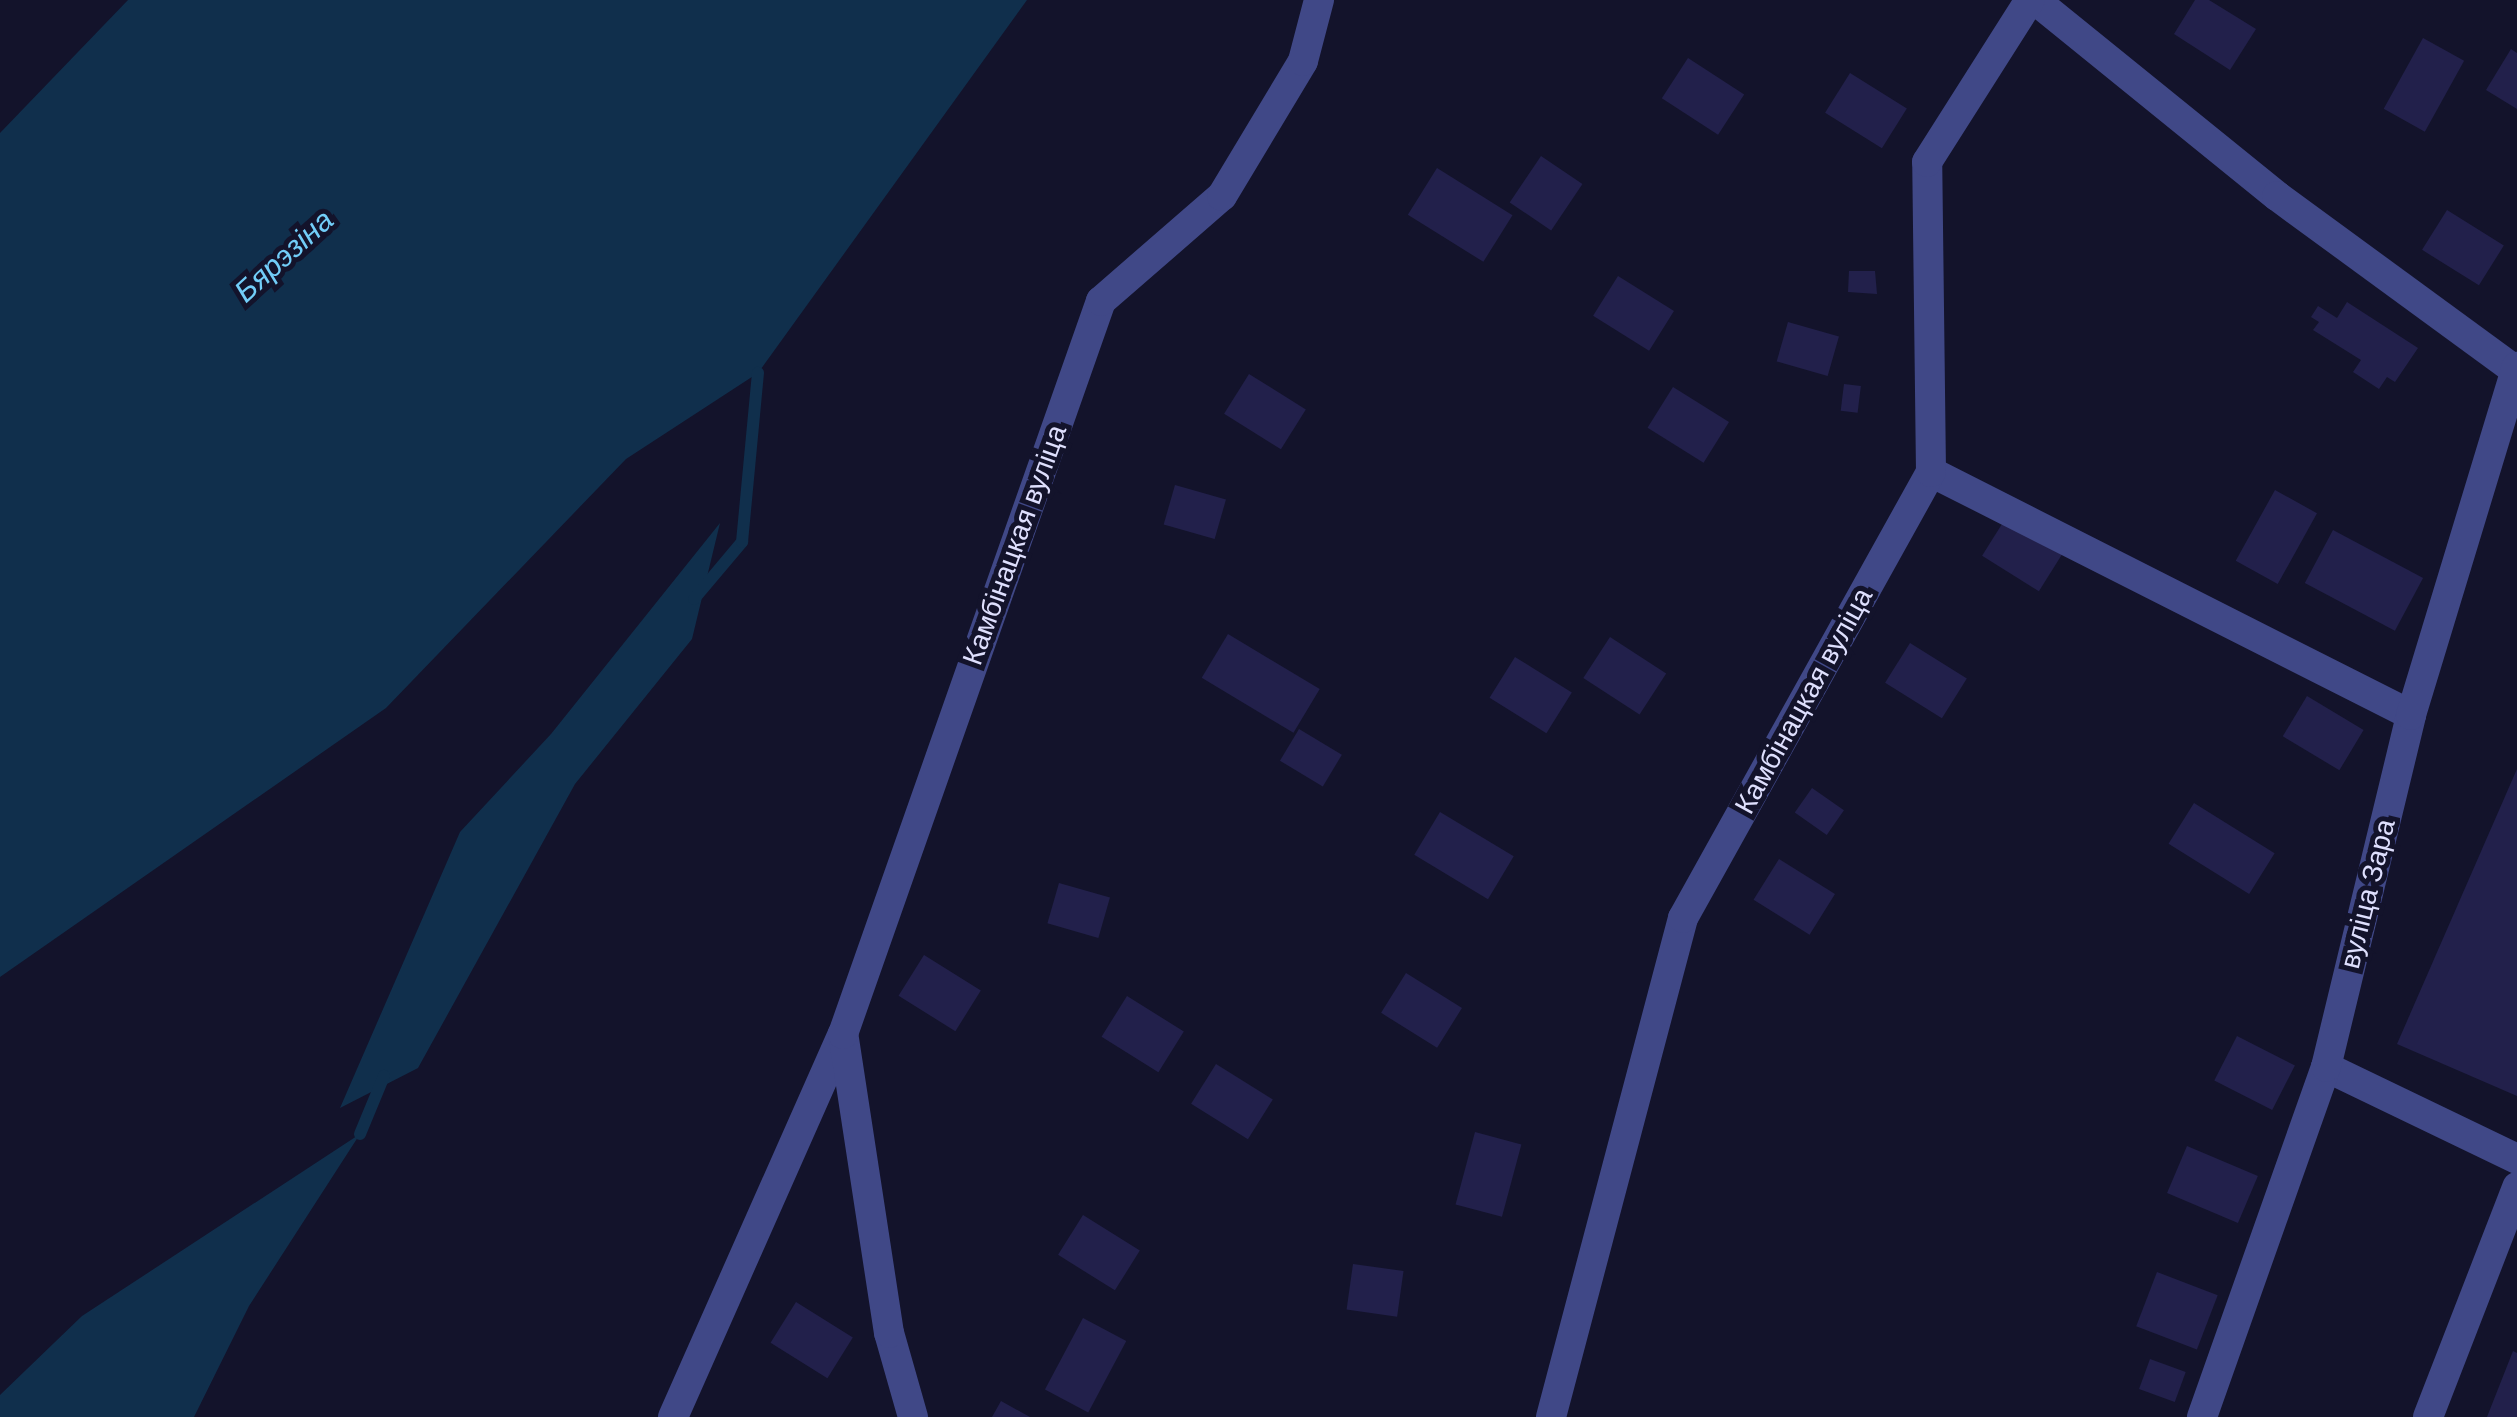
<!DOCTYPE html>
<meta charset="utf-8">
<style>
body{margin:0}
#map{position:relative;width:2517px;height:1417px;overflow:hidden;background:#13132b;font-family:"DM Sans",sans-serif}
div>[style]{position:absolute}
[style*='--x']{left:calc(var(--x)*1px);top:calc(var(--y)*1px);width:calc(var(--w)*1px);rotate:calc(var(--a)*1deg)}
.water>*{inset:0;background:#102f4c}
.stream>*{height:12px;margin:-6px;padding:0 6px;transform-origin:6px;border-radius:6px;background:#102f4c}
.building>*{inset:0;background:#22204b;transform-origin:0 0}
.minor>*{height:30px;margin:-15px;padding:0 15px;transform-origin:15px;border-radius:15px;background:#404887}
span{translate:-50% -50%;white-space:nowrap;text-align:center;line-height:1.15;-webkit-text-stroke:10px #13132b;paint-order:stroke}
.street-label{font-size:28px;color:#dedffd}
.water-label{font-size:30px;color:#72cdf8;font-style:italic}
</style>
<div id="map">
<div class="water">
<i style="clip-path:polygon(128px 0,1027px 0,758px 373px,626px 459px,386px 708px,0 977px,0 133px)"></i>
<i style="clip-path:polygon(720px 523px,692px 639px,575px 784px,418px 1068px,340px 1108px,460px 832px,551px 734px)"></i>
<i style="clip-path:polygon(360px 1134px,249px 1306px,194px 1417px,0 1417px,0 1395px,82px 1316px)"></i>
</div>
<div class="stream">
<i style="--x:694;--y:599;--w:75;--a:-49.9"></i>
<i style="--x:742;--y:542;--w:170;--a:-84.6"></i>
<i style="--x:360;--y:1134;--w:63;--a:-67.5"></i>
</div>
<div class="building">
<i style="clip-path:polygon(2195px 0,2209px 0,2256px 29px,2230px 70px,2174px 34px)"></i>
<i style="left:2423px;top:38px;width:47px;height:81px;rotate:29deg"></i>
<i style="clip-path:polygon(2511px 49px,2517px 53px,2517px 109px,2486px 90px)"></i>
<i style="left:1688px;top:58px;width:67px;height:48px;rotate:33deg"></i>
<i style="left:1850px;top:73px;width:67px;height:47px;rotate:32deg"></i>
<i style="left:1541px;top:156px;width:50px;height:56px;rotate:34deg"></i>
<i style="left:1437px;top:168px;width:89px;height:55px;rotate:32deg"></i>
<i style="left:2447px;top:210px;width:67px;height:47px;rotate:32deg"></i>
<i style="clip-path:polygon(1849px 271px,1875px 271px,1877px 294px,1848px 292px)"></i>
<i style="left:1618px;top:276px;width:66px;height:47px;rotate:32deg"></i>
<i style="clip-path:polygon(2347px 302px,2418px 348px,2395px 382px,2387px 377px,2379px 389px,2353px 372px,2361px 360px,2313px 330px,2319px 322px,2311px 317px,2318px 306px,2337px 318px)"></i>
<i style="left:1788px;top:322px;width:53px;height:41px;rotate:16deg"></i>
<i style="left:1249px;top:374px;width:67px;height:47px;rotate:32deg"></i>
<i style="left:1844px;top:384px;width:17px;height:27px;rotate:7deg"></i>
<i style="left:1673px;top:387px;width:66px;height:48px;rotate:32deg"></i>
<i style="left:1175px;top:485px;width:53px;height:41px;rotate:16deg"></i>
<i style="left:2275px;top:490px;width:48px;height:81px;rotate:29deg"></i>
<i style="left:2007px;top:516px;width:67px;height:47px;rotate:32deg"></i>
<i style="left:2333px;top:530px;width:102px;height:60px;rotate:28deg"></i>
<i style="left:1228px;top:634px;width:107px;height:51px;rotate:31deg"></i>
<i style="left:1610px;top:637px;width:67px;height:49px;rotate:33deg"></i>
<i style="left:1910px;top:643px;width:67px;height:47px;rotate:32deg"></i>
<i style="left:1515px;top:657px;width:67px;height:48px;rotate:32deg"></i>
<i style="left:2307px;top:696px;width:66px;height:47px;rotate:31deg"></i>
<i style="left:1299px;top:729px;width:50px;height:37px;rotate:31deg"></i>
<i style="clip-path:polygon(2517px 769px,2517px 1096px,2397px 1044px)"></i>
<i style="left:1812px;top:788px;width:39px;height:30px;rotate:35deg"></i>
<i style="left:2194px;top:803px;width:95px;height:48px;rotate:32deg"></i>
<i style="left:1440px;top:812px;width:86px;height:50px;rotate:31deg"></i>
<i style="left:1779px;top:859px;width:66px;height:48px;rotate:32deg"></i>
<i style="left:1059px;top:883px;width:53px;height:42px;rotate:16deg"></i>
<i style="left:924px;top:955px;width:67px;height:48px;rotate:32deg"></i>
<i style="left:1406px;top:973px;width:66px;height:47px;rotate:32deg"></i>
<i style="left:1127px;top:996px;width:67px;height:48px;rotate:32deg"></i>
<i style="left:2237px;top:1036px;width:65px;height:50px;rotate:27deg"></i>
<i style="left:1216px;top:1064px;width:67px;height:47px;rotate:32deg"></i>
<i style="left:1475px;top:1132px;width:48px;height:75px;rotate:15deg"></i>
<i style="left:2187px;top:1146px;width:77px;height:51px;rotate:23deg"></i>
<i style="left:1083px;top:1215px;width:67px;height:47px;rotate:32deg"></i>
<i style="left:1353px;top:1264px;width:51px;height:46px;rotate:8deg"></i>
<i style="left:2157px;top:1272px;width:65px;height:58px;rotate:21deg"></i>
<i style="left:796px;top:1302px;width:67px;height:48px;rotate:32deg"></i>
<i style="left:1083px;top:1318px;width:49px;height:81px;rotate:28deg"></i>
<i style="clip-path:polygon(2513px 1351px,2517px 1353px,2517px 1417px,2487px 1417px)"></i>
<i style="left:2150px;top:1359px;width:38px;height:32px;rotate:20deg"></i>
<i style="clip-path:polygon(1001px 1401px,1030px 1417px,992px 1417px)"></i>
</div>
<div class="minor">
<i style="--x:2035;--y:0;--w:311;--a:39"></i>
<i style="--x:2277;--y:196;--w:295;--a:36.2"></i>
<i style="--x:1931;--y:472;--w:538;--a:26.85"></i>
<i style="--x:2326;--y:1067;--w:212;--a:25.7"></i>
<i style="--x:673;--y:1417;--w:419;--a:-66.1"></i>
<i style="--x:913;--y:1417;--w:87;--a:-105.9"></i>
<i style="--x:889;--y:1333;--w:303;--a:-98.7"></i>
<i style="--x:843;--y:1034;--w:777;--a:-70.61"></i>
<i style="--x:1101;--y:301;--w:160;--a:-41"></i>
<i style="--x:1222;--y:196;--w:157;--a:-59"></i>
<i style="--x:1303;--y:61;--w:63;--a:-75.3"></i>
<i style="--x:1551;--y:1417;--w:516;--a:-75.18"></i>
<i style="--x:1683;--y:918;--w:510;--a:-60.92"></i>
<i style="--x:1931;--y:472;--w:310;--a:-90.7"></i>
<i style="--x:1927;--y:162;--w:192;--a:-57.6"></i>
<i style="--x:2202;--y:1417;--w:371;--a:-70.5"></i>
<i style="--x:2326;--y:1067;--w:362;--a:-76.4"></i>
<i style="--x:2411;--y:715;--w:364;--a:-73.1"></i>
<i style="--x:2428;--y:1417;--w:247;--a:-68.8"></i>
</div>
<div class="street-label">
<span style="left:1015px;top:545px;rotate:-70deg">Камбінацкая вуліца</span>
<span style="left:1804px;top:701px;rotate:-61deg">Камбінацкая вуліца</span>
<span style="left:2368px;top:894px;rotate:-76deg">вуліца Зара</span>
</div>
<div class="water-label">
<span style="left:284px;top:256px;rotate:-42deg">Бярэзіна</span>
</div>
</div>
